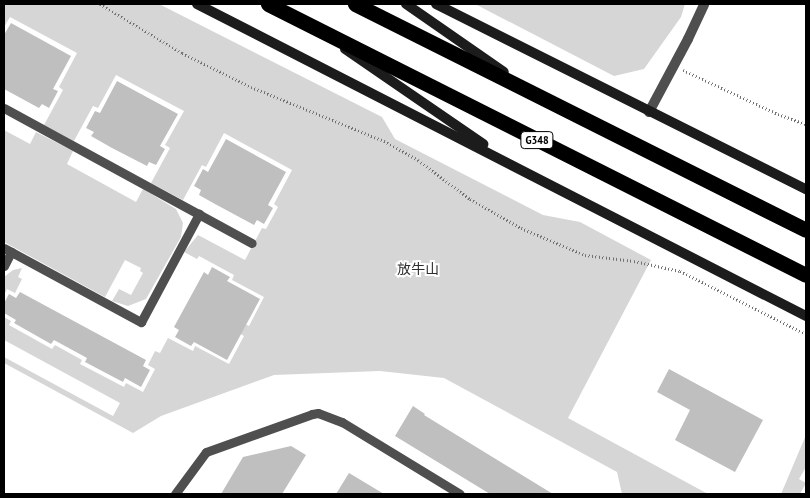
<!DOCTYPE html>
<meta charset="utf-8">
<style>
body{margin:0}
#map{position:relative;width:810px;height:498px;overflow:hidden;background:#fff;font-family:"PT Sans Narrow","Noto Sans SC",sans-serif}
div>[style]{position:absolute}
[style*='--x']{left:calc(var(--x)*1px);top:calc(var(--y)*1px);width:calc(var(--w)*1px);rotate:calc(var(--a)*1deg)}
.green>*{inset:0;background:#d6d6d6}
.building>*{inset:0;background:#bfbfbf}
.path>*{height:3px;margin-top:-1.5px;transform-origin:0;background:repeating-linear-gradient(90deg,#717171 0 1px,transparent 0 3.5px)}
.lane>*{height:9px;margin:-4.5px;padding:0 4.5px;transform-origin:4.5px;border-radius:4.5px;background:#4f4f4f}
.street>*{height:10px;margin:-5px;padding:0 5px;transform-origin:5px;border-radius:5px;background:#4f4f4f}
.secondary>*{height:10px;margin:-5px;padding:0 5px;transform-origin:5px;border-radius:5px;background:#1c1c1c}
.highway>*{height:15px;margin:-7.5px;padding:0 7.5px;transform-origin:7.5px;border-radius:7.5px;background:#000}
span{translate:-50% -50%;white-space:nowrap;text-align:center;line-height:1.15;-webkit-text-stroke:4px #fff;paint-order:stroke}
.shield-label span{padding:1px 4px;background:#fff;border:1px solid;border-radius:4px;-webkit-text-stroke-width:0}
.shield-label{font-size:12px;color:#000;font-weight:700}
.park-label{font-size:14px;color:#2d2d2d}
.frame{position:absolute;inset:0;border:5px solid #000;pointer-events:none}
</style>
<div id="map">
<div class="green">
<i style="clip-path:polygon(4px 4px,159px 4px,382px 117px,395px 139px,543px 215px,580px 222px,651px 260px,568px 418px,708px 494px,622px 494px,617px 472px,444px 378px,380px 371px,274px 375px,161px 416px,133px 433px,4px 363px,4px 357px,113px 416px,120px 403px,4px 340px,4px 317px,11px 321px,9px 325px,52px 349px,55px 345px,82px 360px,80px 364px,124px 387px,126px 383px,143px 392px,155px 369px,148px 365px,155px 351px,160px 353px,168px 338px,193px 351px,195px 346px,229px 364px,244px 336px,234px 330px,239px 321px,249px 326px,264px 297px,232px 280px,234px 275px,199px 256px,197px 259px,184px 252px,198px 235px,245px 260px,262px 228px,266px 229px,278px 207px,274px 204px,292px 170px,224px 133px,206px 167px,202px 165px,183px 200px,151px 183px,170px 148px,165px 145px,184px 111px,116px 75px,98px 108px,93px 106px,74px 141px,44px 125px,63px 90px,59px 87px,77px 53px,10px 17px,4px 27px)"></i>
<i style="clip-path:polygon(475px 4px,685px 4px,681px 17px,644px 69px,614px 76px)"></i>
<i style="clip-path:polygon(4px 130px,30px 144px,36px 132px,73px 151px,67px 164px,136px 202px,143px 189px,176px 209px,183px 223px,181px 237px,146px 299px,128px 306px,112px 301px,119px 289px,131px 295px,143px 273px,140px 271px,141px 268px,125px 260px,105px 297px,4px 242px)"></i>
<i style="clip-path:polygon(22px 268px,18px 277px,22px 279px,15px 293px,7px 289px,4px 295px,4px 277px,13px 270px)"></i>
<i style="clip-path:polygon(806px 435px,806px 467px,799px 479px,806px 483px,800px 494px,781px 494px)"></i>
</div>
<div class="building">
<i style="clip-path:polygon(11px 23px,71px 56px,53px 89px,58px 91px,49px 108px,42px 104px,39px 108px,4px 89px,4px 35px)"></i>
<i style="clip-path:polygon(117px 81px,178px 114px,160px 146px,165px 149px,156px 165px,149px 162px,147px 166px,112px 148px,91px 136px,94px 132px,86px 128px,95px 111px,100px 113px)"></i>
<i style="clip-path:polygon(226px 139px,286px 172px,268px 205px,273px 208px,264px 224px,257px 220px,254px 225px,215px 204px,199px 195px,201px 190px,194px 186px,203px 169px,208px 172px)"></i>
<i style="clip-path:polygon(212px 267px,230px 277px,227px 281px,260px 299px,227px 360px,194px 342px,191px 346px,175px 337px,179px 330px,174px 327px,204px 272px,208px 275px)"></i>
<i style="clip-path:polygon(20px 292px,146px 360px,143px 366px,150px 370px,141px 387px,125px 378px,123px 382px,85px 362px,87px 358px,54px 340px,51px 344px,14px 323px,16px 320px,4px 313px,4px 303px,9px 294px,16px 298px)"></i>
<i style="clip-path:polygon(669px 369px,763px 420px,735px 472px,675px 440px,690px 410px,657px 392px)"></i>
<i style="clip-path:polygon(413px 406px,425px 414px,424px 415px,553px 494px,490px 494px,395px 436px)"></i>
<i style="clip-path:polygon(291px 446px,306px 455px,282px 494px,221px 494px,243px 457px)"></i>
<i style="clip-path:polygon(349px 473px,384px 494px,336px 494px)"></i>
</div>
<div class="path">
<i style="--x:100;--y:4;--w:96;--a:30.9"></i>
<i style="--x:182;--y:53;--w:77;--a:26.2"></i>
<i style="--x:251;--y:87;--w:144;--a:22.1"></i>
<i style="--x:384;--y:141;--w:39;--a:29"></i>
<i style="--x:418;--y:160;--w:65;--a:36.9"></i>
<i style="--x:470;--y:199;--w:59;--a:29.6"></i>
<i style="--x:521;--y:228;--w:69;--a:22.9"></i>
<i style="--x:585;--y:255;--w:49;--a:7"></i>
<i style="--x:634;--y:261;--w:47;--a:12.3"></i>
<i style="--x:680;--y:271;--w:141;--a:26.6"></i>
<i style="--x:683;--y:70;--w:105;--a:24.9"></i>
<i style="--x:778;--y:114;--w:30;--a:20"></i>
</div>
<div class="lane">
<i style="--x:4;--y:108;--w:282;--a:28.6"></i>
<i style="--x:4;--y:248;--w:156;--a:28.4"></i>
<i style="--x:141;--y:322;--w:123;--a:-61.8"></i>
<i style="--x:4;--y:266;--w:16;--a:-63"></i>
<i style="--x:175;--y:494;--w:52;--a:-53.6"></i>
<i style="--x:206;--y:452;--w:113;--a:-19.7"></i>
<i style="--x:312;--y:414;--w:6;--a:-9"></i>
<i style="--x:318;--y:413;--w:26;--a:21"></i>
<i style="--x:342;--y:422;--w:138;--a:31.4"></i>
</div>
<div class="street">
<i style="--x:649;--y:112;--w:83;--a:-61.9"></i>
<i style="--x:688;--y:39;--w:38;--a:-65"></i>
</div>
<div class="secondary">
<i style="--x:197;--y:4;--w:684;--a:27.13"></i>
<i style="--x:406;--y:4;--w:119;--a:34.8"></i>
<i style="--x:436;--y:4;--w:414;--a:26.6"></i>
<i style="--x:345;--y:49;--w:168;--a:34.5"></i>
</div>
<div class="highway">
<i style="--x:268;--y:4;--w:602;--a:26.74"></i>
<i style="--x:355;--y:4;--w:504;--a:26.62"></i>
</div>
<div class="shield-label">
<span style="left:537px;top:140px">G348</span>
</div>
<div class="park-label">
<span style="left:418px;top:269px">放牛山</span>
</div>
<div class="frame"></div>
</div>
